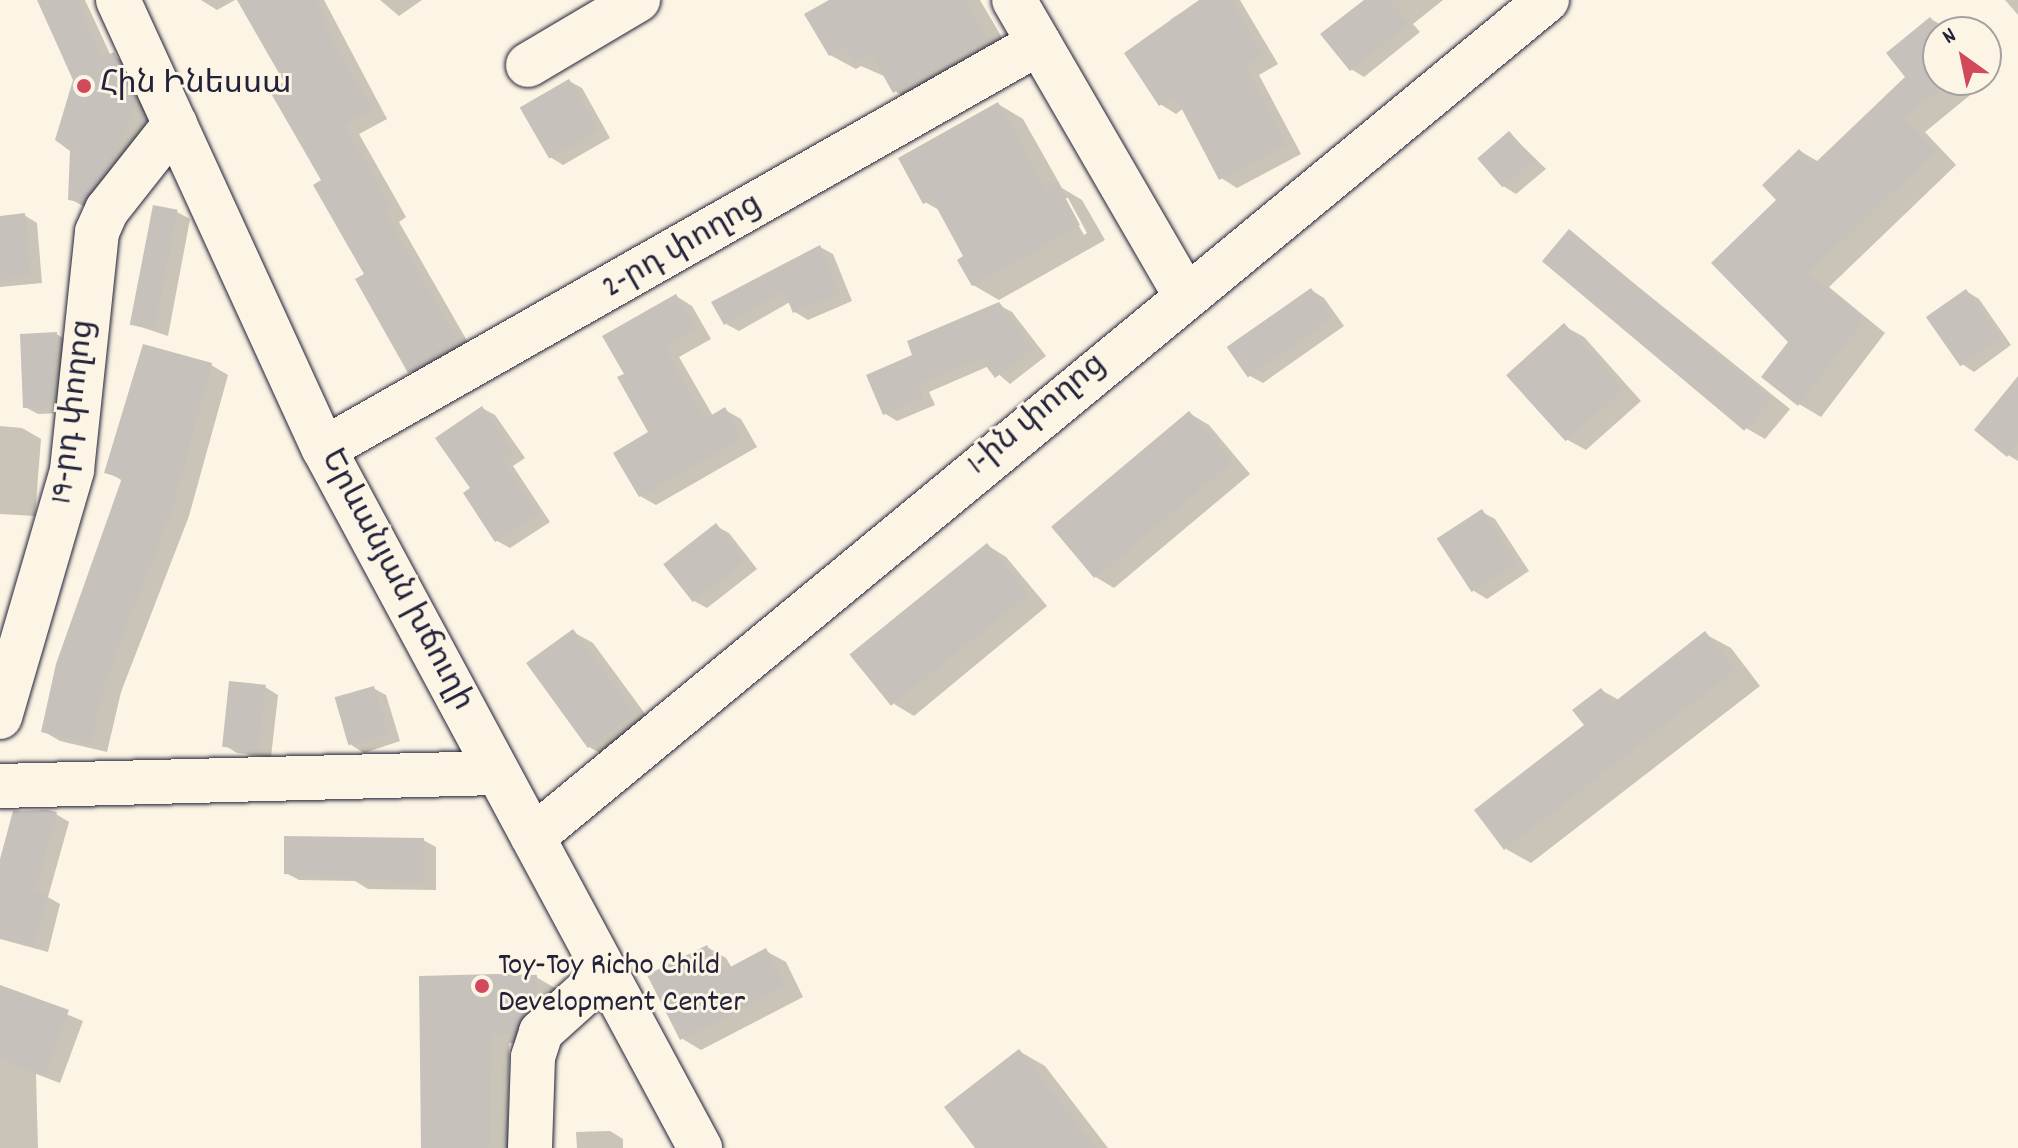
<!DOCTYPE html>
<meta charset="utf-8">
<style>
body{margin:0}
#map{position:relative;width:2018px;height:1148px;overflow:hidden;background:#fcf5e5;font-family:Dekko,"Noto Sans Armenian",sans-serif}
div>[style]{position:absolute}
[style*='--x']{left:calc(var(--x)*1px);top:calc(var(--y)*1px);width:calc(var(--w)*1px);rotate:calc(var(--a)*1deg)}
.shadow>*{inset:0;background:#0003}
.building>*{inset:0;background:#c6c1bb;transform-origin:0 0}
.roads{filter:drop-shadow(0 0 2px #22223b) drop-shadow(0 0 2px #22223b)}
.minor>*{height:44px;margin:-22px;padding:0 22px;transform-origin:22px;border-radius:22px;background:#fcf5e5}
.major>*{height:44px;margin:-22px;padding:0 22px;transform-origin:22px;border-radius:22px;background:#fcf5e5}
.dots>*{width:22px;height:22px;translate:-50% -50%;box-sizing:border-box;border:4px solid #fcf5e5;border-radius:50%}
span{translate:-50% -50%;white-space:nowrap;text-align:center;line-height:1.15;-webkit-text-stroke:6px #fcf5e5;paint-order:stroke}
.poi-label{font-size:32px;color:#22223b}
.left{translate:0 -50%;text-align:left}
.street-label{font-size:32px;color:#22223b}
.north{position:absolute;left:1922px;top:16px;width:80px;height:80px;box-sizing:border-box;background:#fcf5e5;border:2px solid #a5a1a1;border-radius:50%;rotate:327deg;font-size:22px;font-weight:700;line-height:32px;text-align:center;color:#22223b}
.north::after{content:'';display:block;margin:auto;width:28px;height:36px;background:#d1495b;clip-path:polygon(50% 0,100% 100%,50% 72%,0 100%)}
</style>
<div id="map">
<div class="shadow">
<i style="clip-path:polygon(39px 0,85px 0,111px 56px,129px 63px,151px 111px,128px 170px,85px 207px,70px 199px,75px 80px)"></i>
<i style="clip-path:polygon(201px 0,235px 0,217px 10px)"></i>
<i style="clip-path:polygon(239px 0,324px 0,387px 119px,359px 134px,406px 217px,399px 222px,474px 353px,425px 380px,410px 371px,324px 181px,286px 82px)"></i>
<i style="clip-path:polygon(380px 0,422px 0,399px 16px)"></i>
<i style="clip-path:polygon(832px 0,980px 0,1011px 53px,920px 106px,895px 91px,884px 76px,861px 66px,856px 69px,830px 55px)"></i>
<i style="clip-path:polygon(1203px 0,1240px 0,1278px 64px,1259px 75px,1301px 154px,1237px 188px,1221px 178px,1184px 108px,1176px 114px,1160px 104px,1171px 19px)"></i>
<i style="clip-path:polygon(1367px 0,1443px 0,1413px 24px,1420px 32px,1364px 77px,1351px 69px)"></i>
<i style="clip-path:polygon(2005px 0,2018px 0,2018px 15px)"></i>
<i style="clip-path:polygon(1931px 19px,1953px 32px,1938px 32px,1938px 80px,1986px 80px,1986px 72px,1991px 78px,1925px 132px,1956px 165px,1829px 287px,1885px 333px,1821px 417px,1799px 404px,1779px 200px,1800px 151px,1819px 162px,1908px 77px)"></i>
<i style="clip-path:polygon(569px 81px,582px 88px,610px 138px,563px 165px,550px 157px,522px 108px)"></i>
<i style="clip-path:polygon(evenodd,998px 104px,1023px 119px,1062px 188px,1082px 200px,1105px 240px,999px 300px,973px 285px,966px 257px,941px 211px,925px 202px,998px 104px,1063px 198px,1068px 198px,1087px 233px,1084px 235px,1063px 198px)"></i>
<i style="clip-path:polygon(1509px 133px,1546px 169px,1516px 194px,1503px 186px)"></i>
<i style="clip-path:polygon(177px 212px,190px 219px,168px 336px,132px 324px)"></i>
<i style="clip-path:polygon(24px 215px,37px 223px,42px 283px,0 287px,0 218px)"></i>
<i style="clip-path:polygon(1569px 231px,1790px 409px,1765px 439px,1746px 428px)"></i>
<i style="clip-path:polygon(820px 247px,833px 254px,852px 301px,808px 320px,795px 312px,790px 302px,739px 331px,726px 324px)"></i>
<i style="clip-path:polygon(1311px 290px,1324px 298px,1344px 326px,1263px 383px,1250px 376px,1229px 348px)"></i>
<i style="clip-path:polygon(1966px 291px,1979px 299px,2011px 345px,1974px 372px,1962px 364px)"></i>
<i style="clip-path:polygon(676px 296px,692px 306px,711px 339px,679px 357px,713px 416px,725px 410px,741px 419px,757px 447px,656px 505px,640px 496px,651px 433px,627px 374px)"></i>
<i style="clip-path:polygon(999px 305px,1012px 312px,1046px 356px,1010px 384px,989px 366px,929px 392px,935px 405px,897px 421px,884px 413px,915px 356px)"></i>
<i style="clip-path:polygon(1564px 326px,1584px 337px,1641px 401px,1586px 450px,1566px 439px)"></i>
<i style="clip-path:polygon(56px 334px,69px 341px,66px 413px,38px 414px,25px 407px)"></i>
<i style="clip-path:polygon(211px 365px,228px 375px,189px 516px,121px 692px,107px 752px,60px 741px,43px 731px,123px 481px,107px 472px)"></i>
<i style="clip-path:polygon(2018px 397px,2018px 461px,2008px 455px)"></i>
<i style="clip-path:polygon(482px 408px,495px 415px,525px 458px,513px 466px,550px 522px,510px 548px,497px 541px,473px 489px)"></i>
<i style="clip-path:polygon(1189px 413px,1209px 425px,1250px 474px,1114px 588px,1094px 576px)"></i>
<i style="clip-path:polygon(0 426px,22px 428px,41px 439px,35px 516px,0 514px)"></i>
<i style="clip-path:polygon(1482px 512px,1495px 519px,1529px 571px,1487px 599px,1474px 591px)"></i>
<i style="clip-path:polygon(716px 526px,729px 533px,757px 569px,707px 608px,694px 601px)"></i>
<i style="clip-path:polygon(987px 545px,1006px 557px,1047px 606px,914px 716px,894px 704px)"></i>
<i style="clip-path:polygon(573px 632px,593px 643px,654px 726px,609px 758px,589px 747px)"></i>
<i style="clip-path:polygon(1705px 634px,1731px 648px,1760px 686px,1531px 863px,1506px 849px,1586px 726px,1601px 690px,1619px 700px)"></i>
<i style="clip-path:polygon(265px 687px,278px 695px,271px 757px,237px 753px,224px 745px)"></i>
<i style="clip-path:polygon(373px 688px,386px 695px,400px 741px,364px 753px,351px 745px)"></i>
<i style="clip-path:polygon(14px 813px,56px 814px,69px 822px,48px 897px,60px 904px,48px 952px,0 939px,0 866px)"></i>
<i style="clip-path:polygon(423px 840px,436px 847px,436px 890px,368px 889px,355px 881px,299px 880px,286px 873px)"></i>
<i style="clip-path:polygon(707px 947px,726px 958px,732px 968px,766px 951px,786px 962px,803px 997px,701px 1050px,681px 1038px)"></i>
<i style="clip-path:polygon(536px 977px,555px 988px,555px 1013px,534px 1044px,509px 1043px,508px 1148px,422px 1148px,421px 978px)"></i>
<i style="clip-path:polygon(0 987px,83px 1021px,60px 1083px,36px 1074px,38px 1148px,0 1148px)"></i>
<i style="clip-path:polygon(1019px 1051px,1045px 1066px,1108px 1148px,978px 1148px)"></i>
<i style="clip-path:polygon(610px 1131px,623px 1139px,623px 1148px,577px 1148px,576px 1132px)"></i>
</div>
<div class="building">
<i style="clip-path:polygon(37px 0,77px 0,102px 58px,114px 52px,137px 101px,113px 162px,83px 202px,68px 200px,70px 151px,55px 140px,73px 80px)"></i>
<i style="clip-path:polygon(237px 0,316px 0,328px 22px,323px 25px,372px 109px,344px 125px,392px 208px,384px 212px,459px 343px,408px 373px,355px 279px,364px 274px,313px 185px,321px 180px,269px 90px,284px 82px)"></i>
<i style="clip-path:polygon(829px 0,965px 0,987px 38px,893px 93px,871px 54px,854px 64px,844px 47px,829px 56px,804px 14px)"></i>
<i style="clip-path:polygon(1199px 0,1231px 0,1263px 55px,1245px 66px,1286px 145px,1219px 180px,1175px 96px,1159px 106px,1124px 53px)"></i>
<i style="clip-path:polygon(1364px 0,1389px 0,1408px 24px,1350px 71px,1320px 34px)"></i>
<i style="clip-path:polygon(1930px 17px,1943px 32px,1938px 32px,1938px 80px,1951px 80px,1904px 118px,1936px 151px,1808px 273px,1865px 319px,1798px 406px,1761px 377px,1788px 342px,1711px 263px,1776px 200px,1762px 185px,1799px 149px,1814px 164px,1905px 77px,1886px 53px)"></i>
<i style="left:569px;top:79px;width:59px;height:57px;rotate:60deg"></i>
<i style="clip-path:polygon(998px 102px,1046px 189px,1057px 182px,1080px 225px,972px 286px,957px 260px,963px 256px,932px 199px,923px 204px,898px 158px)"></i>
<i style="left:1509px;top:131px;width:38px;height:42px;rotate:49deg"></i>
<i style="left:153px;top:205px;width:25px;height:122px;rotate:11deg"></i>
<i style="clip-path:polygon(25px 213px,30px 276px,0 279px,0 216px)"></i>
<i style="left:1569px;top:229px;width:264px;height:42px;rotate:40deg"></i>
<i style="clip-path:polygon(820px 245px,840px 293px,793px 313px,784px 291px,724px 325px,711px 302px)"></i>
<i style="left:1311px;top:288px;width:37px;height:103px;rotate:55deg"></i>
<i style="left:1966px;top:289px;width:60px;height:49px;rotate:55deg"></i>
<i style="clip-path:polygon(676px 294px,696px 329px,664px 348px,705px 419px,725px 407px,742px 438px,639px 497px,613px 453px,648px 432px,617px 377px,624px 374px,602px 336px)"></i>
<i style="clip-path:polygon(999px 302px,1034px 348px,995px 378px,980px 358px,918px 384px,923px 398px,883px 415px,866px 375px,912px 355px,907px 341px)"></i>
<i style="left:1564px;top:323px;width:89px;height:78px;rotate:48deg"></i>
<i style="clip-path:polygon(57px 332px,54px 406px,23px 408px,20px 334px)"></i>
<i style="clip-path:polygon(143px 344px,212px 363px,173px 506px,105px 682px,90px 744px,41px 732px,56px 664px,122px 478px,104px 473px)"></i>
<i style="clip-path:polygon(2018px 376px,2018px 442px,2007px 457px,1974px 430px)"></i>
<i style="clip-path:polygon(482px 406px,513px 451px,502px 459px,538px 514px,495px 542px,463px 493px,470px 488px,435px 438px)"></i>
<i style="left:1189px;top:411px;width:67px;height:180px;rotate:50deg"></i>
<i style="left:1482px;top:509px;width:64px;height:54px;rotate:57deg"></i>
<i style="left:716px;top:523px;width:48px;height:67px;rotate:52deg"></i>
<i style="left:987px;top:543px;width:66px;height:177px;rotate:51deg"></i>
<i style="left:573px;top:629px;width:105px;height:58px;rotate:54deg"></i>
<i style="clip-path:polygon(1705px 631px,1735px 670px,1504px 850px,1474px 810px,1584px 725px,1572px 710px,1601px 688px,1613px 703px)"></i>
<i style="left:229px;top:681px;width:37px;height:66px;rotate:6deg"></i>
<i style="left:374px;top:686px;width:50px;height:41px;rotate:74deg"></i>
<i style="clip-path:polygon(48px 810px,57px 812px,35px 891px,48px 894px,35px 946px,0 938px,0 859px,13px 811px)"></i>
<i style="clip-path:polygon(284px 836px,424px 838px,423px 883px,284px 874px)"></i>
<i style="clip-path:polygon(707px 945px,721px 972px,766px 948px,785px 986px,680px 1040px,647px 975px)"></i>
<i style="clip-path:polygon(496px 974px,537px 975px,537px 1002px,514px 1034px,491px 1033px,489px 1148px,421px 1148px,419px 976px)"></i>
<i style="clip-path:polygon(0 985px,69px 1010px,45px 1076px,0 1059px)"></i>
<i style="clip-path:polygon(1019px 1049px,1096px 1148px,975px 1148px,944px 1107px)"></i>
</div>
<div class="roads">
<div class="minor">
<i style="--x:1014;--y:0;--w:341;--a:59.9"></i>
<i style="--x:528;--y:65;--w:128;--a:-30.6"></i>
<i style="--x:324;--y:449;--w:822;--a:-29.59"></i>
<i style="--x:0;--y:717;--w:257;--a:-73.7"></i>
<i style="--x:72;--y:470;--w:239;--a:-84"></i>
<i style="--x:97;--y:232;--w:24;--a:-66"></i>
<i style="--x:107;--y:210;--w:110;--a:-51.7"></i>
<i style="--x:0;--y:786;--w:497;--a:-1.5"></i>
<i style="--x:530;--y:1148;--w:91;--a:-88.1"></i>
<i style="--x:533;--y:1057;--w:26;--a:-72"></i>
<i style="--x:541;--y:1032;--w:85;--a:-42.1"></i>
</div>
<div class="major">
<i style="--x:118;--y:0;--w:494;--a:65.4"></i>
<i style="--x:324;--y:449;--w:794;--a:61.72"></i>
<i style="--x:533;--y:837;--w:1315;--a:-39.54"></i>
</div>
</div>
<div class="dots">
<i style="left:84px;top:86px;background:#d1495b"></i>
<i style="left:482px;top:986px;background:#d1495b"></i>
</div>
<div class="poi-label">
<span class="left" style="left:100px;top:86px">Հին Ինեսսա</span>
<span class="left" style="left:498px;top:986px">Toy-Toy Richo Child<br>Development Center</span>
</div>
<div class="street-label">
<span style="left:683px;top:248px;rotate:-30deg">2-րդ փողոց</span>
<span style="left:75px;top:412px;rotate:-83deg">19-րդ փողոց</span>
<span style="left:1038px;top:416px;rotate:-40deg">1-ին փողոց</span>
<span style="left:395px;top:581px;rotate:62deg">Երևանյան խճուղի</span>
</div>
<div class="north">N</div>
</div>
